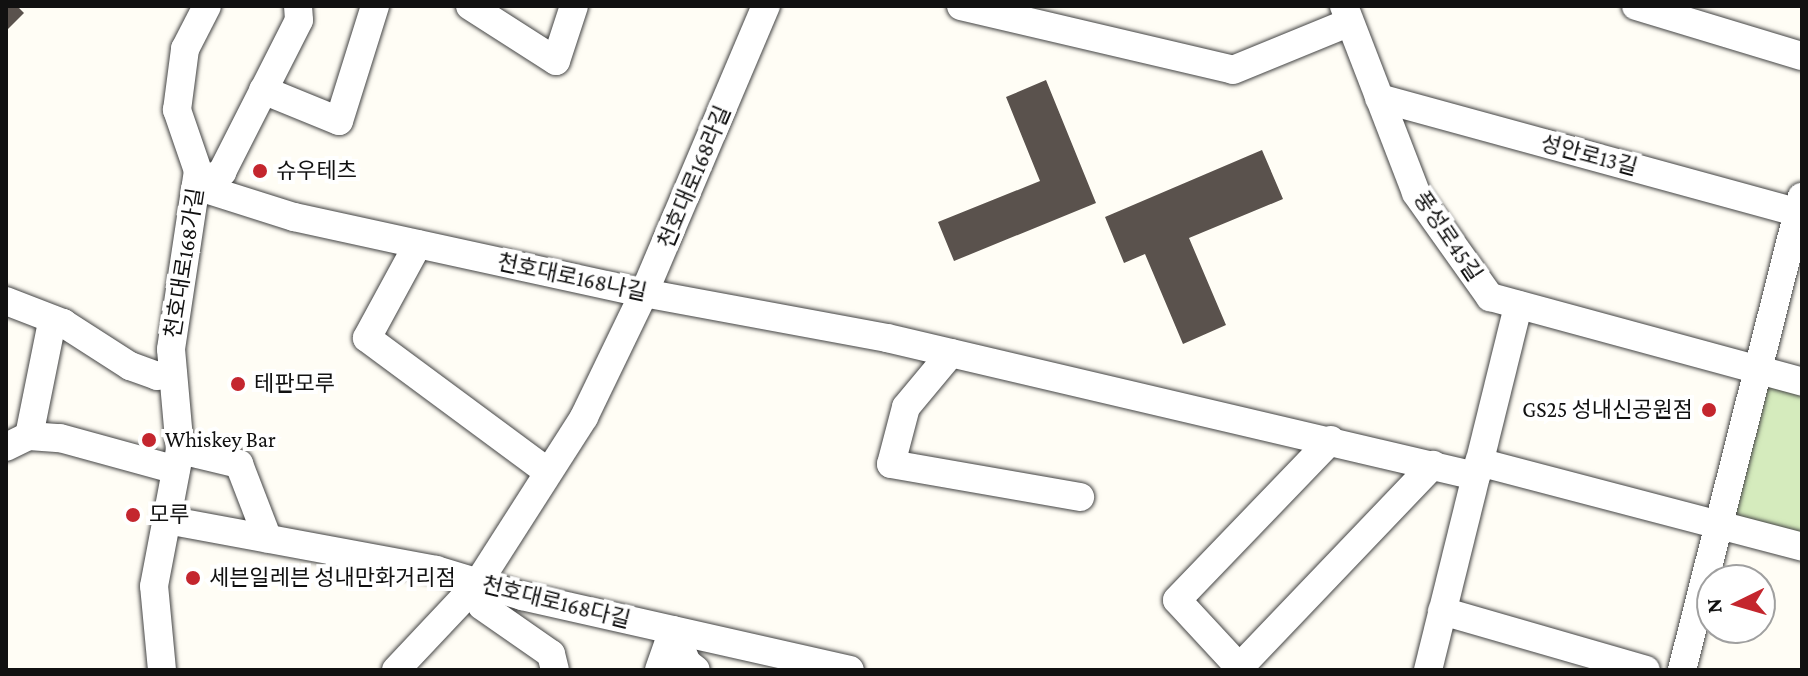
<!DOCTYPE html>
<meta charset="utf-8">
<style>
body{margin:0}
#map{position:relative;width:1808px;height:676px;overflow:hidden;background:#fffdf5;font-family:"Crimson Pro","Noto Sans KR",serif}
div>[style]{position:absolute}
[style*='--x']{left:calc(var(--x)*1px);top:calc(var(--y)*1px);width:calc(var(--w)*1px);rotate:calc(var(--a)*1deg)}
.green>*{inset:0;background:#d5ebbd}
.building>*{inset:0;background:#5a524d}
.roads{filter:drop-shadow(0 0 2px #444) drop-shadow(0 0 2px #444)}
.minor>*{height:28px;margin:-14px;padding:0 14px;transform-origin:14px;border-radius:14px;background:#fff}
.dots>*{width:22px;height:22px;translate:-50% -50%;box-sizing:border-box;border:4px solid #fff;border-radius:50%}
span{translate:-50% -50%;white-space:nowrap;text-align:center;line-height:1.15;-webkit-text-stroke:8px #fff;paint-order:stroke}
.street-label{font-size:22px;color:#111}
.poi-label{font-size:22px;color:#111}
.left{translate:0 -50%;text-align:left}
.right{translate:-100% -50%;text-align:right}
.frame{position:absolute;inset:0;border:8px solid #111;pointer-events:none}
.north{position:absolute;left:1696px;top:564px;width:80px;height:80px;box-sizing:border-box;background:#fff;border:2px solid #a0a0a0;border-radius:50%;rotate:265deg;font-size:22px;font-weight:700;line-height:32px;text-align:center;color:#111}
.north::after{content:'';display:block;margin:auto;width:28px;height:36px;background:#c4262e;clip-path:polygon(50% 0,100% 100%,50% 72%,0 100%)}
</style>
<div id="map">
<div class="green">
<i style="clip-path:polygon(1762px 375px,1802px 386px,1802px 543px,1725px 521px)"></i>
</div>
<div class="building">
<i style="clip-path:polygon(6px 6px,17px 6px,24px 13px,6px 31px)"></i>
<i style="clip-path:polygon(1046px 80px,1096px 203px,954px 261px,938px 222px,1040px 181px,1006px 97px)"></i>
<i style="clip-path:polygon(1262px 150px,1283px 199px,1189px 238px,1226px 325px,1183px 344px,1145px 254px,1124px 263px,1105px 217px)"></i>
</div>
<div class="roads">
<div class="minor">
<i style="--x:470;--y:6;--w:102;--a:32.6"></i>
<i style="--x:556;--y:61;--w:58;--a:-71.9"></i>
<i style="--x:961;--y:6;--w:279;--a:13.2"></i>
<i style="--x:1233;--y:70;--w:126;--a:-22.3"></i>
<i style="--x:1344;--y:6;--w:200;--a:68.9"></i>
<i style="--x:1416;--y:193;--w:128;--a:54.6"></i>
<i style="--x:1490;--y:297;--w:323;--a:15.2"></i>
<i style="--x:1636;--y:6;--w:173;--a:16.8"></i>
<i style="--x:263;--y:90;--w:82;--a:22.2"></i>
<i style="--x:339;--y:121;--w:121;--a:-72.6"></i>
<i style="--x:1379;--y:98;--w:439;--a:15.3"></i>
<i style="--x:196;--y:186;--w:103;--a:17.6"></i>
<i style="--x:294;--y:217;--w:358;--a:12.3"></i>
<i style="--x:644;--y:293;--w:247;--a:10.5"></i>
<i style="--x:887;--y:338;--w:605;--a:13.19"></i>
<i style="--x:196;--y:186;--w:30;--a:-28"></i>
<i style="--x:222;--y:172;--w:170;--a:-63.1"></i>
<i style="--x:299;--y:20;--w:14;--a:-94"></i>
<i style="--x:418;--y:244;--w:107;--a:118.5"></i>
<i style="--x:367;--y:338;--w:225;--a:36.5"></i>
<i style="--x:6;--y:301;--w:61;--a:21.1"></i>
<i style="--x:63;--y:323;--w:80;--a:32.7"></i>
<i style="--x:130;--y:366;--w:29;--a:20"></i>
<i style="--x:157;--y:376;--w:16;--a:-14"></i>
<i style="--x:951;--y:353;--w:70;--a:129.8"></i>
<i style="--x:906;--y:407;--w:59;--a:104.7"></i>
<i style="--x:891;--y:464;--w:192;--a:9.9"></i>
<i style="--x:29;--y:436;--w:111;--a:-78.6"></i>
<i style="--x:51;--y:327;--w:13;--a:-18"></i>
<i style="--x:6;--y:447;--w:25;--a:-26"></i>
<i style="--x:29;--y:436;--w:31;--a:4"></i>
<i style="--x:60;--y:438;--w:120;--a:15.4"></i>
<i style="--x:180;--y:450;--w:61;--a:13.3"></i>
<i style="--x:239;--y:464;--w:80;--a:68.9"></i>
<i style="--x:1479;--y:462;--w:334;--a:14.7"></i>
<i style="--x:167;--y:520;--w:274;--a:10.5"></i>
<i style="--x:436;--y:570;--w:90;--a:16.8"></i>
<i style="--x:522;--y:596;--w:336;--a:12.7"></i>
<i style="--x:478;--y:583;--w:23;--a:80"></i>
<i style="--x:482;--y:606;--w:84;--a:34.8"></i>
<i style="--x:551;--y:654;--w:16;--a:76"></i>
<i style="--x:1442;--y:611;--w:212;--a:16.1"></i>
<i style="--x:673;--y:630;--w:36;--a:67"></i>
<i style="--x:687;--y:663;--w:11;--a:38"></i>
<i style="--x:1239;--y:667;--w:91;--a:-132.8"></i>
<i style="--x:1177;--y:600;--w:222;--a:-46.1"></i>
<i style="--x:162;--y:670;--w:84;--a:-95.4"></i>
<i style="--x:154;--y:586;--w:138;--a:-79.2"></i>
<i style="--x:180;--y:450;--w:101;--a:-95.1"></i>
<i style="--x:171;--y:349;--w:180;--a:-81.4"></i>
<i style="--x:198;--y:171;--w:65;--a:-109"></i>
<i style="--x:177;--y:110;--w:62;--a:-82.5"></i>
<i style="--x:185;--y:49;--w:48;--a:-62.9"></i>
<i style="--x:396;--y:670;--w:120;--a:-46.7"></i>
<i style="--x:478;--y:583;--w:197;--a:-57.4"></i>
<i style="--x:584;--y:417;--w:138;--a:-64.2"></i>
<i style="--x:644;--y:293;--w:312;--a:-67"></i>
<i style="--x:659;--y:670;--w:42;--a:-70.7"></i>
<i style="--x:1237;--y:670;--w:284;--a:-46.3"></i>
<i style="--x:1428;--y:670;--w:376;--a:-76.1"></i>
<i style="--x:1682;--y:670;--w:488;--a:-75.8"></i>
</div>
</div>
<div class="dots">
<i style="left:260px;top:171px;background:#c4262e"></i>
<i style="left:238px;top:384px;background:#c4262e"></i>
<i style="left:1709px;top:410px;background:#c4262e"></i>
<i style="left:149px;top:440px;background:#c4262e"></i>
<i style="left:133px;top:515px;background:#c4262e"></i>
<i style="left:193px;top:578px;background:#c4262e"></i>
</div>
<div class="street-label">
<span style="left:1589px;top:155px;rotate:15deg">성안로13길</span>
<span style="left:694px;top:177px;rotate:-67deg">천호대로168라길</span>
<span style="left:1448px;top:236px;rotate:56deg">풍성로45길</span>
<span style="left:184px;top:263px;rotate:-81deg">천호대로168가길</span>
<span style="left:572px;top:277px;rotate:12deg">천호대로168나길</span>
<span style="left:556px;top:602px;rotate:14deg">천호대로168다길</span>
</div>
<div class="poi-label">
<span class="left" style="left:276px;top:171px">슈우테츠</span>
<span class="left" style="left:254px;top:384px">테판모루</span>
<span class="right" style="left:1693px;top:410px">GS25 성내신공원점</span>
<span class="left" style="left:165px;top:440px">Whiskey Bar</span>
<span class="left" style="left:149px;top:515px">모루</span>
<span class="left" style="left:209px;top:578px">세븐일레븐 성내만화거리점</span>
</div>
<div class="frame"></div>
<div class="north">N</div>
</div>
